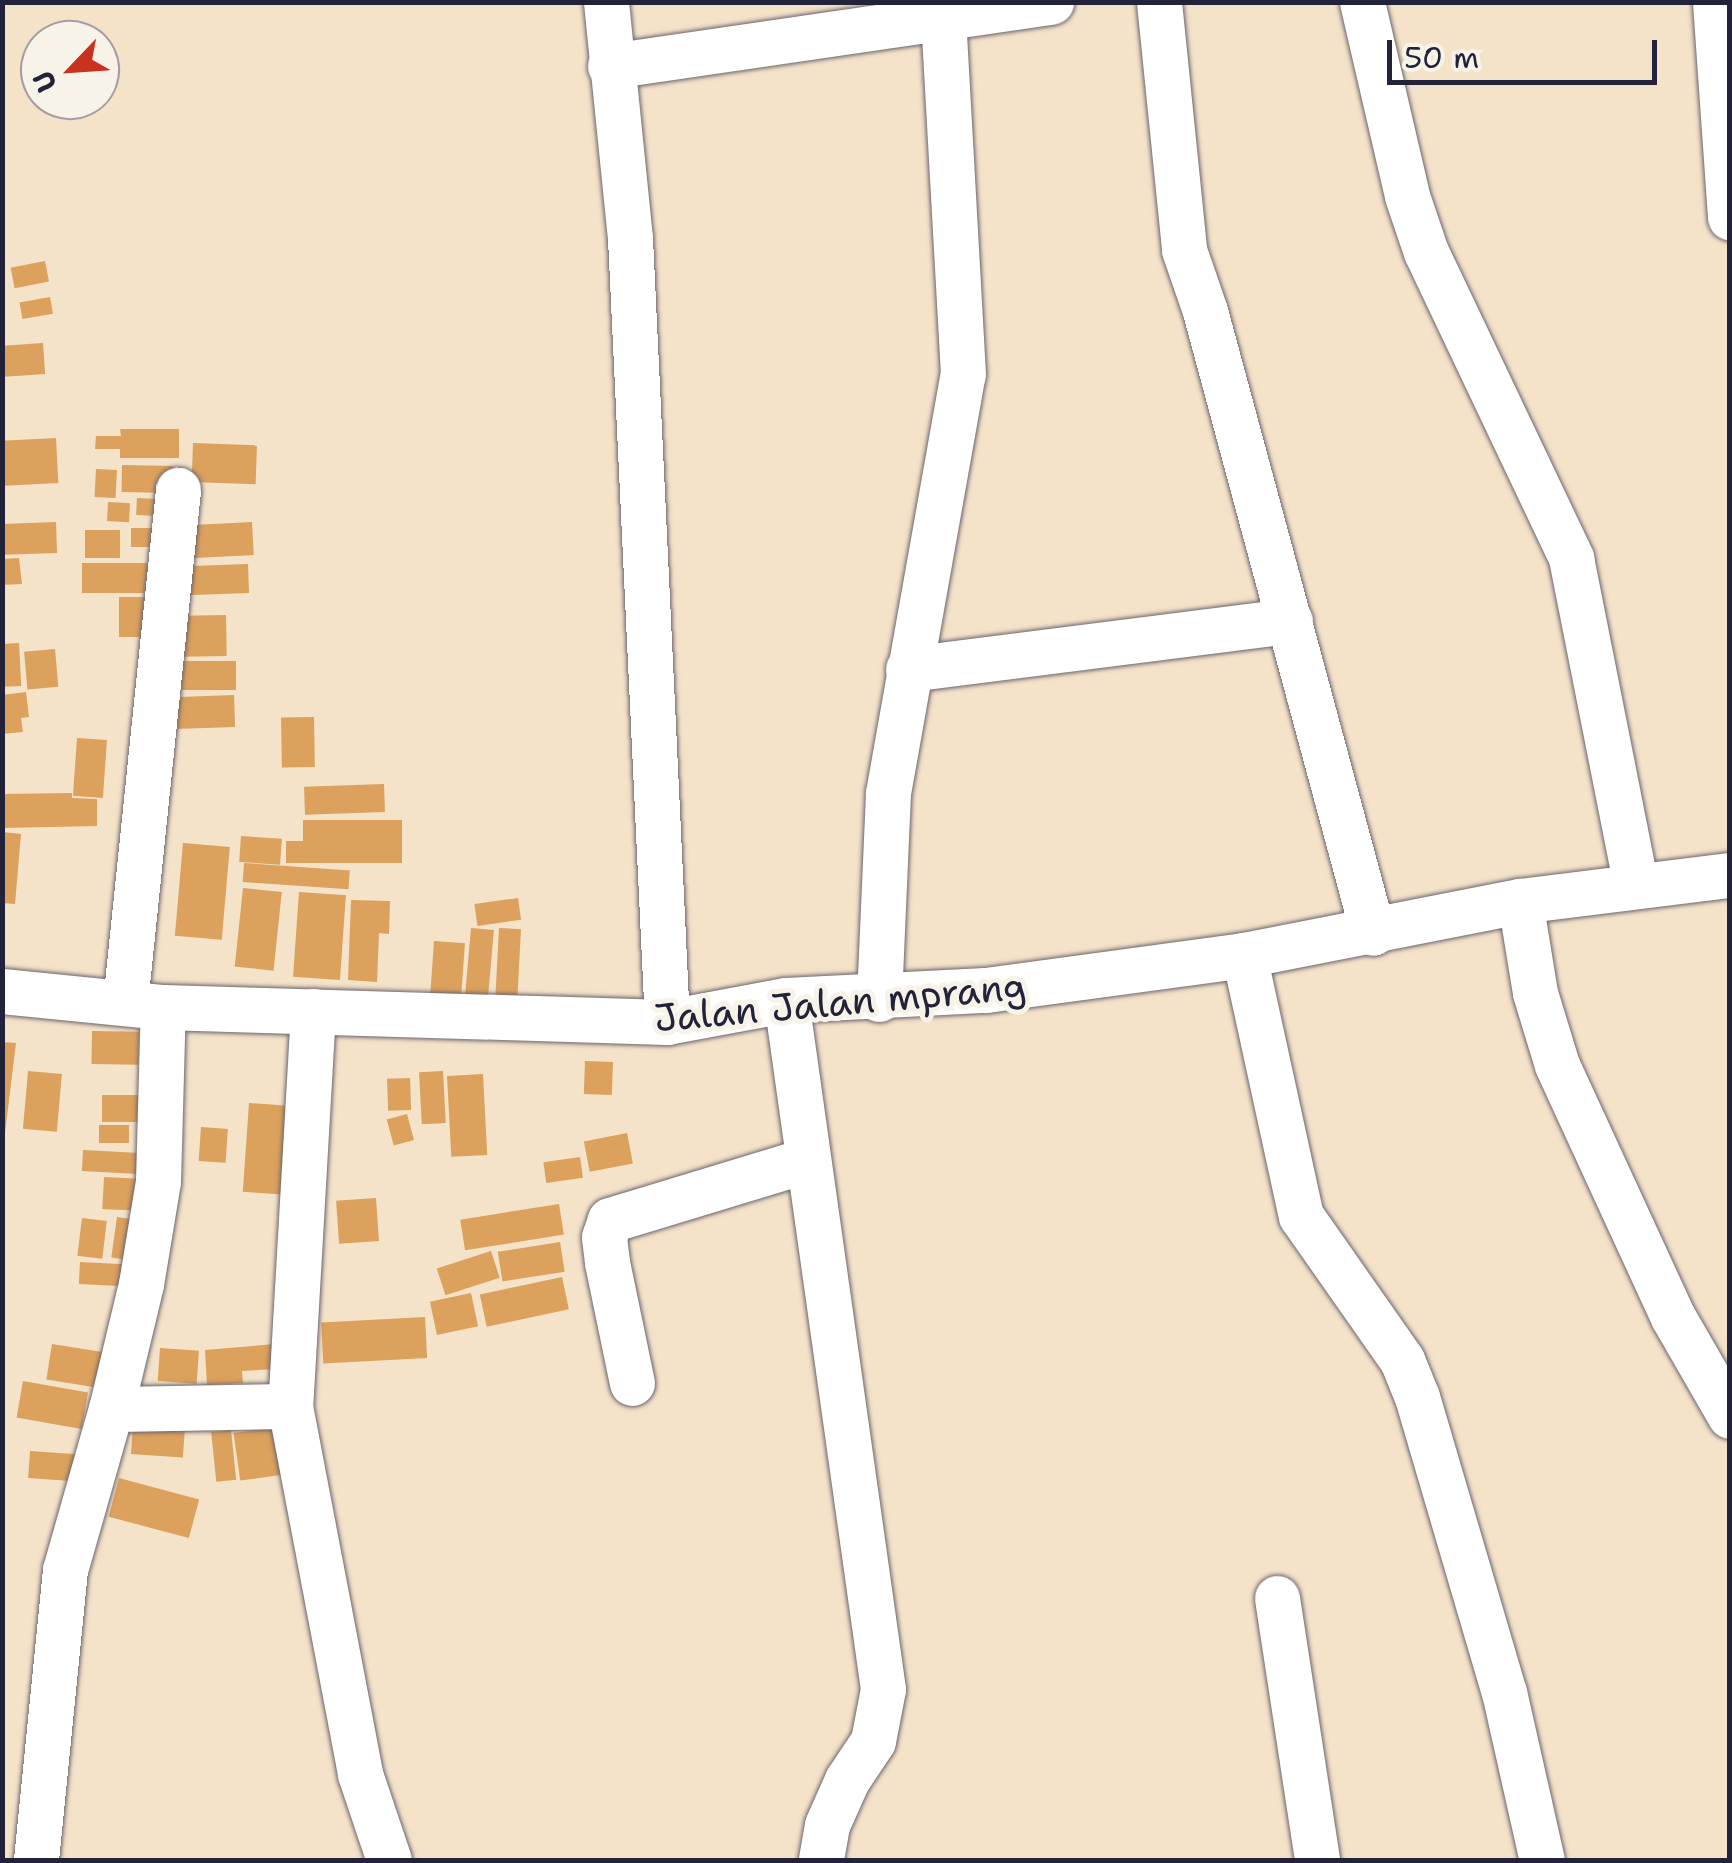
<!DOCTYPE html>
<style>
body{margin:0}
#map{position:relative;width:1732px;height:1863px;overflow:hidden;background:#f4e2c9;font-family:"Shantell Sans",sans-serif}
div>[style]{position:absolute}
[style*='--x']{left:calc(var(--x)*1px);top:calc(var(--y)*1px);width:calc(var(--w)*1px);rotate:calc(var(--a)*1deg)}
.building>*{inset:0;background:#dba15d;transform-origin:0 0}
.roads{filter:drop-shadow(0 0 2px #6c656d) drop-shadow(0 0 2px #6c656d)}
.minor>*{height:45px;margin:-22.5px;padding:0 22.5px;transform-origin:22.5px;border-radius:22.5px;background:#fff}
span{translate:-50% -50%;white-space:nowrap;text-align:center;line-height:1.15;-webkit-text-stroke:10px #f7f3e8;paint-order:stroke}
.street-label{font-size:38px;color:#22223b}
.frame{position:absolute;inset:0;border:5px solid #22223b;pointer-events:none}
.north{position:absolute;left:20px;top:20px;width:100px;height:100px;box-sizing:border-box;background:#f7f3e8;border:2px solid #a29fa3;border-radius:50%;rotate:245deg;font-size:28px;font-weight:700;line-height:40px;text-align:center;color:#22223b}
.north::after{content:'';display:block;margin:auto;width:35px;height:45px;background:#c8321e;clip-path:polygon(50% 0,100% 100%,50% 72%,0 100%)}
.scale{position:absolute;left:1387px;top:40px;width:270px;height:45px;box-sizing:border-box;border:5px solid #22223b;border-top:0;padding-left:12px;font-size:30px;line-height:35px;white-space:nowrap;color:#22223b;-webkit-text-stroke:8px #f7f3e8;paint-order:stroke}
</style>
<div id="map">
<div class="building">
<i style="left:45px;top:261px;width:21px;height:35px;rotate:79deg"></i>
<i style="left:50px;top:297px;width:17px;height:31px;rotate:80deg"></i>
<i style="left:43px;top:343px;width:31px;height:41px;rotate:86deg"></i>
<i style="clip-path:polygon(120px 429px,179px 429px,179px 458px,120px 458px,120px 449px,95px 449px,96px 436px,121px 436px)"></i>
<i style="left:56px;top:438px;width:45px;height:54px;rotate:87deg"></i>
<i style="left:193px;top:443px;width:64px;height:39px;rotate:2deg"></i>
<i style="left:122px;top:465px;width:51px;height:27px;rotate:1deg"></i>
<i style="left:96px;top:469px;width:21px;height:28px;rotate:3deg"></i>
<i style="left:137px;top:498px;width:21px;height:17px;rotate:3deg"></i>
<i style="left:108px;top:502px;width:22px;height:19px;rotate:3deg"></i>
<i style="left:56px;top:522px;width:31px;height:54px;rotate:88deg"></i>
<i style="left:252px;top:522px;width:33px;height:68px;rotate:87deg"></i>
<i style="left:131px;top:528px;width:25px;height:19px"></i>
<i style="left:85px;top:530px;width:35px;height:28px"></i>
<i style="clip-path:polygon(19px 558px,22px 584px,2px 585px,2px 559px)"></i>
<i style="left:82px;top:563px;width:68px;height:30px"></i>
<i style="left:248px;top:564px;width:29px;height:63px;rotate:88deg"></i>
<i style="left:119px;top:597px;width:34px;height:40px"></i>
<i style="left:226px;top:615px;width:41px;height:43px;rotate:89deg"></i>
<i style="left:19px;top:643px;width:43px;height:17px;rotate:87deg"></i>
<i style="left:55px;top:649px;width:38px;height:31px;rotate:85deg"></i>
<i style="left:179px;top:661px;width:57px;height:29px"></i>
<i style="clip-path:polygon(26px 692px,29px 717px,21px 718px,23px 732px,2px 734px,2px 695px)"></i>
<i style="left:234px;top:695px;width:32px;height:61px;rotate:88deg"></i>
<i style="left:314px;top:717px;width:50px;height:33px;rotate:89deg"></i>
<i style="left:77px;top:738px;width:30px;height:58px;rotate:4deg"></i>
<i style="left:384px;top:784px;width:28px;height:80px;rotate:88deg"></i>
<i style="clip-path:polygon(72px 793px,72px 798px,97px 799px,97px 826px,2px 828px,2px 794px)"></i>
<i style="clip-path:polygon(303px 820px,402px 820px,402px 863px,286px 863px,286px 841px,303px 841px)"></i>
<i style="clip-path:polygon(2px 832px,21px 834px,15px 904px,2px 903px)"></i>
<i style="left:241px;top:836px;width:41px;height:26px;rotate:4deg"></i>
<i style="left:183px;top:843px;width:47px;height:93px;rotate:5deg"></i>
<i style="left:244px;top:863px;width:106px;height:19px;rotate:4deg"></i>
<i style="left:243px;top:888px;width:39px;height:79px;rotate:6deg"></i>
<i style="left:299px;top:892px;width:47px;height:85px;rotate:4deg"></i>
<i style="left:518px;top:898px;width:22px;height:44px;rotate:82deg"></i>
<i style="clip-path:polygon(351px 900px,390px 901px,389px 934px,379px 933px,377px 982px,348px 980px)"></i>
<i style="left:471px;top:928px;width:23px;height:67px;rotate:5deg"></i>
<i style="left:499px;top:928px;width:22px;height:68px;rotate:3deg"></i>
<i style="left:434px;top:941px;width:31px;height:53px;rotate:4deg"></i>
<i style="left:92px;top:1031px;width:47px;height:33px;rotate:1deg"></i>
<i style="clip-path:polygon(2px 1042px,16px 1043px,5px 1133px,2px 1132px)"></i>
<i style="left:585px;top:1061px;width:28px;height:33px;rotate:2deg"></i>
<i style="left:28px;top:1071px;width:34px;height:58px;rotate:5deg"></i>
<i style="left:443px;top:1071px;width:52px;height:24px;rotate:87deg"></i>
<i style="left:483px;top:1074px;width:81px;height:36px;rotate:87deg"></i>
<i style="left:410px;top:1078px;width:32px;height:23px;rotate:88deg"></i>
<i style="left:102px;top:1095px;width:48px;height:27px"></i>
<i style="left:249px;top:1103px;width:52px;height:89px;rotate:4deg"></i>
<i style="left:407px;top:1114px;width:27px;height:21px;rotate:75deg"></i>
<i style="left:99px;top:1125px;width:30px;height:18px"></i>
<i style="left:201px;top:1127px;width:27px;height:34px;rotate:4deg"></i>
<i style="left:627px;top:1133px;width:31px;height:44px;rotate:79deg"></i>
<i style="left:83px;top:1150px;width:66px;height:21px;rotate:3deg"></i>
<i style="left:580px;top:1157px;width:21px;height:37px;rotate:82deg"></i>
<i style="left:104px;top:1177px;width:45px;height:32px;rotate:3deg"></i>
<i style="left:376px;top:1198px;width:43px;height:40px;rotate:86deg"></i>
<i style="left:559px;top:1204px;width:31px;height:100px;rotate:81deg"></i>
<i style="left:117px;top:1217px;width:28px;height:41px;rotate:8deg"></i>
<i style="left:82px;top:1218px;width:25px;height:38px;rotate:7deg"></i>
<i style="left:560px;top:1242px;width:30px;height:63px;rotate:81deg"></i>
<i style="left:491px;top:1251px;width:28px;height:57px;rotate:72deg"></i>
<i style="left:80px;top:1262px;width:45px;height:22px;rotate:3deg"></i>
<i style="left:562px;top:1277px;width:33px;height:84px;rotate:78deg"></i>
<i style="left:471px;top:1293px;width:34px;height:42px;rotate:78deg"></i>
<i style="left:425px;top:1317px;width:41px;height:104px;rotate:87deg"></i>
<i style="clip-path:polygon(288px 1343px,290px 1368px,242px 1371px,243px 1383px,207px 1385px,205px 1350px)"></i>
<i style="left:52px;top:1344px;width:51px;height:36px;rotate:9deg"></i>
<i style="left:160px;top:1348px;width:39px;height:33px;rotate:4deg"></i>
<i style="left:23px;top:1381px;width:66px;height:37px;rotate:10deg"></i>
<i style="left:133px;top:1425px;width:52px;height:29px;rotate:4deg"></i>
<i style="left:291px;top:1425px;width:48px;height:58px;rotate:82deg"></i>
<i style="left:231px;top:1430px;width:50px;height:20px;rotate:84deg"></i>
<i style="left:30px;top:1451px;width:54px;height:27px;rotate:4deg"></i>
<i style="left:119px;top:1478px;width:83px;height:40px;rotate:15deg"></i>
</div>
<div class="roads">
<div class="minor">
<i style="--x:606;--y:2;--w:237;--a:84.2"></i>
<i style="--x:630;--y:238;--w:785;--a:87.3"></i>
<i style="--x:1159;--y:2;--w:249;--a:84.2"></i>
<i style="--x:1184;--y:250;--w:65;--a:71"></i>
<i style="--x:1205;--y:311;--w:644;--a:74.89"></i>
<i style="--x:1362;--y:2;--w:199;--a:76.9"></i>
<i style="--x:1407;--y:196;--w:59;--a:71.3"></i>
<i style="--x:1426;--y:252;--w:339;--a:64.6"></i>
<i style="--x:1571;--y:558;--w:333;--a:78.8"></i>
<i style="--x:1715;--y:2;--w:216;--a:86"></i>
<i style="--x:610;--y:66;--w:446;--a:-8.3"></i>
<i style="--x:908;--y:669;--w:385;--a:-7.2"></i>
<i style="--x:1520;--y:901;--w:93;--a:80.7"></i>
<i style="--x:1535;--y:993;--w:75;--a:73"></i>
<i style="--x:1557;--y:1065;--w:277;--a:65.3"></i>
<i style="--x:1673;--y:1317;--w:114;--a:60.1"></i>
<i style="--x:1244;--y:955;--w:267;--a:77.7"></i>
<i style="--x:1301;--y:1216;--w:176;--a:55"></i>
<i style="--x:1402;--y:1360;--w:40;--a:68"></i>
<i style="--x:1417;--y:1397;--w:308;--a:73.6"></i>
<i style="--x:1504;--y:1692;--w:172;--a:77.3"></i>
<i style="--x:2;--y:991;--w:162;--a:5.7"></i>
<i style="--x:163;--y:1007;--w:504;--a:1.7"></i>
<i style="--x:667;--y:1022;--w:121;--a:-10.5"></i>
<i style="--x:786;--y:1000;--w:200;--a:-2.9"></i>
<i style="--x:986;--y:990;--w:260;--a:-7.7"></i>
<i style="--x:1244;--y:955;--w:281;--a:-11.1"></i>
<i style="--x:1520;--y:901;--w:212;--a:-7.1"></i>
<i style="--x:879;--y:999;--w:206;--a:-87.5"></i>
<i style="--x:888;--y:793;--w:426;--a:-79.9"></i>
<i style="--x:963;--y:374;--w:373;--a:-93.2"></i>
<i style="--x:786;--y:1000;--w:696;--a:81.99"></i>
<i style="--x:883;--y:1689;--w:53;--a:100.9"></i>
<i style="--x:873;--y:1741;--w:47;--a:123.7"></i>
<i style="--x:847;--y:1780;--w:49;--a:114"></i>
<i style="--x:827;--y:1825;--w:36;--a:100"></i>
<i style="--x:125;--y:1003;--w:516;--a:-84.1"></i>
<i style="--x:313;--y:1011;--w:396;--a:93.3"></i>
<i style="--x:290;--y:1406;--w:375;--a:79.2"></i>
<i style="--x:360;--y:1774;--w:91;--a:71.4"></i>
<i style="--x:632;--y:1383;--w:124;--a:-101.7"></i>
<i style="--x:607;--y:1262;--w:25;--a:-97"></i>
<i style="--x:604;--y:1237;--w:18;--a:-71"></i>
<i style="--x:610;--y:1220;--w:206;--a:-16.9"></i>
<i style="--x:111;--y:1409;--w:179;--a:-1"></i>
<i style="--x:1277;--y:1598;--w:265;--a:81.3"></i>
<i style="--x:36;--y:1860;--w:291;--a:-84.3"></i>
<i style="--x:65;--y:1570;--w:167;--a:-74.1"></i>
<i style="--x:111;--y:1409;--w:129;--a:-76.5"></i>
<i style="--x:141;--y:1284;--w:104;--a:-80.6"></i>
<i style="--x:158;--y:1181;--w:174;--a:-88.4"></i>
</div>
</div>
<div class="street-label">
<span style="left:840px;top:1002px;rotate:-5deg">Jalan Jalan mprang</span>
</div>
<div class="frame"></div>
<div class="north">U</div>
<div class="scale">50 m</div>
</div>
